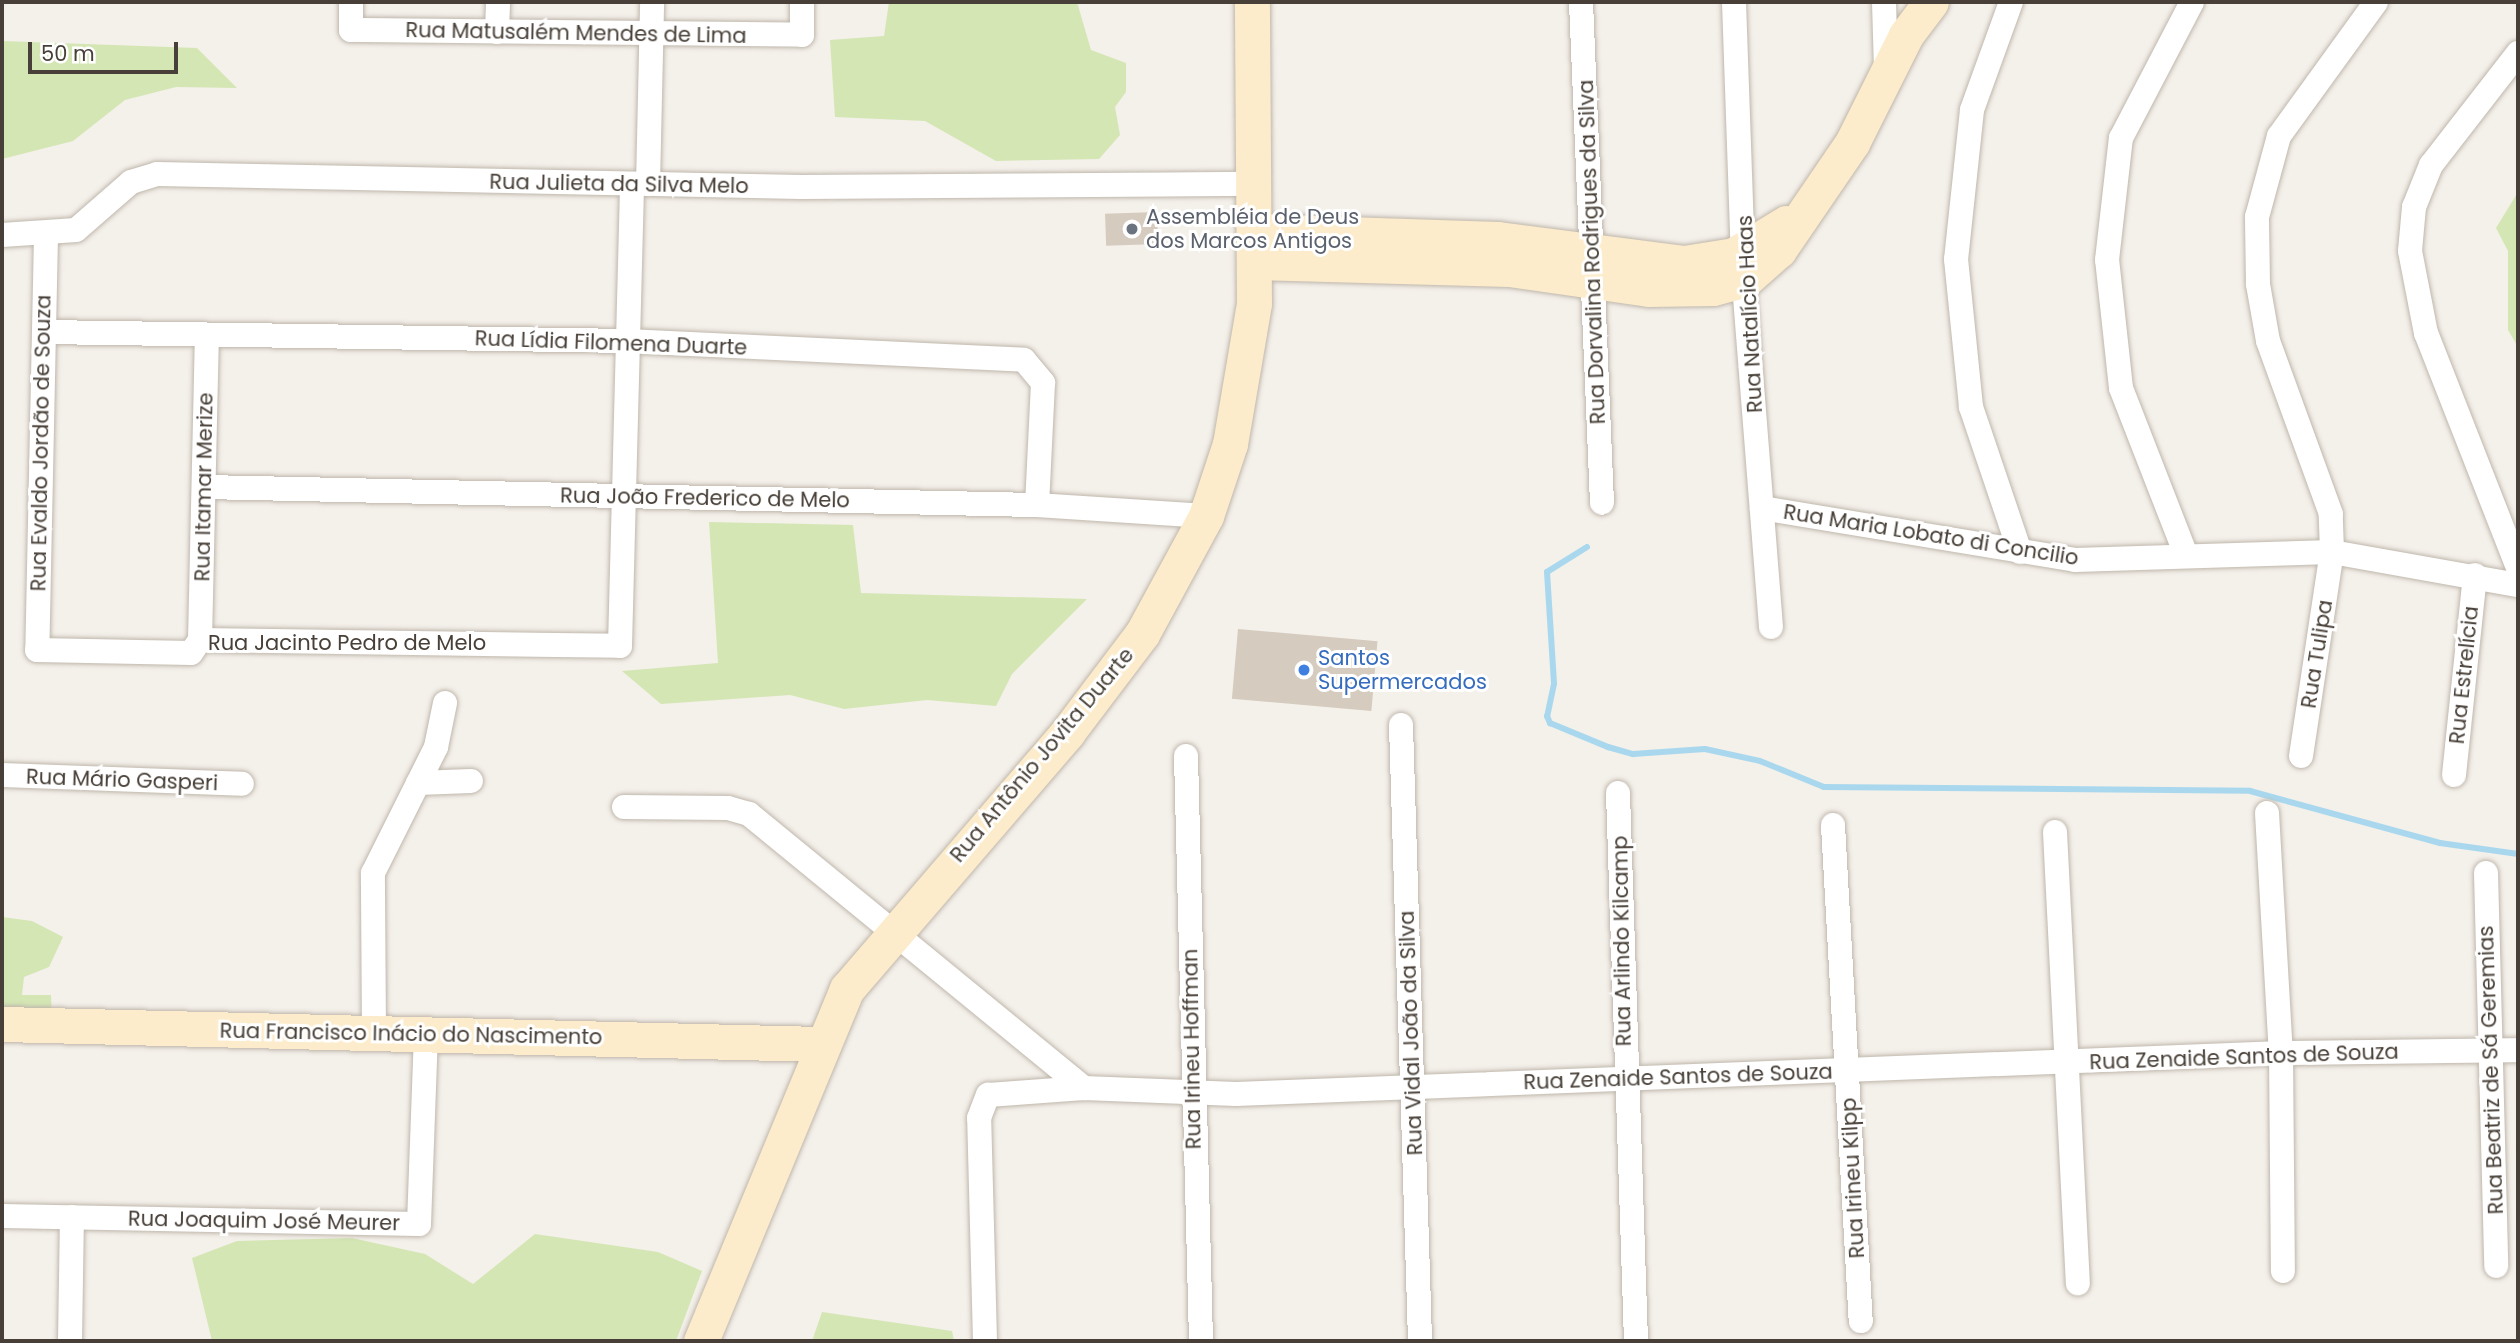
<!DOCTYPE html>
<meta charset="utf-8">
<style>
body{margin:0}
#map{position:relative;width:2520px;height:1343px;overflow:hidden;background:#f4f0ea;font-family:Poppins,sans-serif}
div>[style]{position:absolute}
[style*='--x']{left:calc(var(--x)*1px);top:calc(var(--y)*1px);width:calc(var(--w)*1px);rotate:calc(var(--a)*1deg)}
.green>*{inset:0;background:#d4e6b4}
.stream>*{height:6px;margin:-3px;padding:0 3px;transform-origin:3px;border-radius:3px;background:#a9d8ee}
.building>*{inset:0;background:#d5cbbf;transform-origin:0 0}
.roads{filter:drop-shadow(0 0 2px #bfb7ac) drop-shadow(0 0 2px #bfb7ac)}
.street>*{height:24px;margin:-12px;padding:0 12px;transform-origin:12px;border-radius:12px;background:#fff}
.secondary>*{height:35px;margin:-17.5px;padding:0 17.5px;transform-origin:17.5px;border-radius:17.5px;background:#fceccb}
.dots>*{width:19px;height:19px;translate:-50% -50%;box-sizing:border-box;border:4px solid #fff;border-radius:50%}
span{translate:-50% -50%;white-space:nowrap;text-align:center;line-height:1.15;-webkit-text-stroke:6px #fff;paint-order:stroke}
.street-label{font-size:21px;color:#484038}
.worship-label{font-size:21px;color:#5b616d}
.left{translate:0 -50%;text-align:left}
.shop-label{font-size:21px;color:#366cbe}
.frame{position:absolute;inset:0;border:4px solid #484038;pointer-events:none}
.scale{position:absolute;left:28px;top:42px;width:150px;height:32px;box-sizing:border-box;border:4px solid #484038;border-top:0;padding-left:9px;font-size:21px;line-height:24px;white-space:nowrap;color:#484038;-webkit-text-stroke:5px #fff;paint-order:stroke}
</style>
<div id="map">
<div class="green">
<i style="clip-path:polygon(889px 2px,1077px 2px,1091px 50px,1126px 63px,1126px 92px,1115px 107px,1120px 135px,1099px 159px,996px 161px,925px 121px,835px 117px,830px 40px,884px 36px)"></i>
<i style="clip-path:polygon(2px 41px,197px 48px,237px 88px,176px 87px,125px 100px,73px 141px,2px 159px)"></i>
<i style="clip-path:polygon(2518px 192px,2518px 347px,2508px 330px,2508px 251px,2496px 228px)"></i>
<i style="clip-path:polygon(709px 522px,853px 525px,861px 593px,1087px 599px,1012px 674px,996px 706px,927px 700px,844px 709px,790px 695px,661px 704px,622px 671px,718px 663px)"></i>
<i style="clip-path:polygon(2px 917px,32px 921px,63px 937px,49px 967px,24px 977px,22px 995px,51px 995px,53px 1038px,2px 1040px)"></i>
<i style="clip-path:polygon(535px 1234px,658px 1252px,702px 1271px,676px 1341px,212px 1341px,192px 1258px,237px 1241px,352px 1238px,425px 1254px,473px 1284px)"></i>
<i style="clip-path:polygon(822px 1312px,952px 1331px,954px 1341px,812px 1341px)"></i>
</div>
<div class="stream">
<i style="--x:1587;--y:547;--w:47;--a:148"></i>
<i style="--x:1547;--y:572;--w:112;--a:86.4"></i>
<i style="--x:1554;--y:684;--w:33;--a:102"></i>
<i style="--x:1547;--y:716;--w:8;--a:67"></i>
<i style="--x:1550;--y:723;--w:63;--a:22.5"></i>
<i style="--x:1608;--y:747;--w:26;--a:16"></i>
<i style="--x:1633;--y:754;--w:72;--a:-4"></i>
<i style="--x:1705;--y:749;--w:56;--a:12.3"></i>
<i style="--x:1760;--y:761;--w:69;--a:22.1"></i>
<i style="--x:1824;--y:787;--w:426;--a:0.5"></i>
<i style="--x:2250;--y:791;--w:197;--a:15.3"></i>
<i style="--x:2440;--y:843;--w:79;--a:8"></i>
</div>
<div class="building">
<i style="left:1157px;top:212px;width:32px;height:52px;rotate:88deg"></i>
<i style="left:1238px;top:629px;width:140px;height:70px;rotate:5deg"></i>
</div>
<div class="roads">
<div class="street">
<i style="--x:351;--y:2;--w:28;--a:90"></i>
<i style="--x:351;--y:30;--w:451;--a:0.6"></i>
<i style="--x:802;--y:35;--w:33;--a:-90"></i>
<i style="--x:1581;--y:2;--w:501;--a:87.6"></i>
<i style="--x:1734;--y:2;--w:282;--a:88"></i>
<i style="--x:1744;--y:284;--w:344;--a:85.5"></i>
<i style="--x:1884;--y:2;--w:69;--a:88.3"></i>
<i style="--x:2011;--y:2;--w:115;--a:109.9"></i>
<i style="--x:1972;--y:110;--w:150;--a:96.1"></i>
<i style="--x:1956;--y:259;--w:149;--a:84.2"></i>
<i style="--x:1971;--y:407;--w:153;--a:71.3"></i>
<i style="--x:497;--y:32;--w:30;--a:-88"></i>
<i style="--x:2518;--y:53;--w:142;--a:127.8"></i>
<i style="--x:2431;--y:165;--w:45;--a:112"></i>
<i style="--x:2414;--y:207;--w:44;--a:95.2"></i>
<i style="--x:2410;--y:251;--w:84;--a:79"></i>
<i style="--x:2426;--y:333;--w:252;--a:68.6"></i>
<i style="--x:648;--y:184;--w:182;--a:-88.7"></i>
<i style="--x:2;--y:235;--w:74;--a:-3.9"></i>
<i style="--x:76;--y:230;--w:73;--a:-41.1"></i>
<i style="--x:131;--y:182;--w:27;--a:-17"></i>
<i style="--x:157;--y:174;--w:644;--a:1.16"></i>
<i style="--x:801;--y:187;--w:455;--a:-0.4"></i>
<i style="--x:46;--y:235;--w:415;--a:91.2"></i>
<i style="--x:37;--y:650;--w:154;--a:1.1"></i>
<i style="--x:191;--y:653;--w:16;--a:-55"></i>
<i style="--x:200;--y:640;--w:420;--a:0.8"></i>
<i style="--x:620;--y:646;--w:462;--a:-88.5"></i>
<i style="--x:44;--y:332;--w:584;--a:0.88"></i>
<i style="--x:628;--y:341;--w:396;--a:2.7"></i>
<i style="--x:1024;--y:360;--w:30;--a:50"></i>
<i style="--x:1043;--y:383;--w:122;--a:92.8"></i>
<i style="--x:204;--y:487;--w:833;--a:1.24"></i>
<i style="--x:1037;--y:505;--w:169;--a:3.7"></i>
<i style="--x:1762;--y:508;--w:317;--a:9.4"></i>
<i style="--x:2075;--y:560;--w:257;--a:-1.8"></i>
<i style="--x:2332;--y:552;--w:189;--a:10.1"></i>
<i style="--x:2186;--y:555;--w:179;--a:-111.3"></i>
<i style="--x:2121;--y:388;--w:129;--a:-96.2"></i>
<i style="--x:2107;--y:260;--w:123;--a:-83.5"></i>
<i style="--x:2121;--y:138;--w:153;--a:-62.4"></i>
<i style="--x:200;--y:640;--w:305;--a:-88.7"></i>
<i style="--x:1401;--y:725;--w:616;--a:88.23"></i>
<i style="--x:1186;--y:756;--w:585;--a:88.53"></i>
<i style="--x:2301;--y:756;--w:206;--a:-81.4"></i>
<i style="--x:2332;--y:552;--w:38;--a:-92"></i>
<i style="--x:2331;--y:514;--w:184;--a:-110"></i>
<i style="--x:2268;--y:341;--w:58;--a:-100"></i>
<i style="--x:2258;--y:284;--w:67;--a:-90.9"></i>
<i style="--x:2257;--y:217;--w:84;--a:-74.8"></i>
<i style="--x:2279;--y:136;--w:165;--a:-54.1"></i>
<i style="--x:2;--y:775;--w:240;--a:2.1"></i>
<i style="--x:2454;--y:775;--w:201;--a:-84"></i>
<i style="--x:418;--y:783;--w:53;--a:-2.2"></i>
<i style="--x:1618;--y:793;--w:548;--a:88.12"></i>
<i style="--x:624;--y:807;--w:104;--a:0.6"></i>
<i style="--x:728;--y:808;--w:22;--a:16"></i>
<i style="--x:749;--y:814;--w:433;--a:39.3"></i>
<i style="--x:2267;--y:813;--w:240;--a:86.7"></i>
<i style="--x:2281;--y:1053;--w:218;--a:89.5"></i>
<i style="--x:1833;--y:825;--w:497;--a:86.8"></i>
<i style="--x:2055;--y:832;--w:452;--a:87.1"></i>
<i style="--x:2486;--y:873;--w:393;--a:88.5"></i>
<i style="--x:374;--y:1033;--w:160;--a:-90.4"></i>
<i style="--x:373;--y:873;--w:141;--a:-63.4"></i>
<i style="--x:436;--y:747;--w:45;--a:-78.4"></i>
<i style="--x:2;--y:1216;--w:417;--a:1.1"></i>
<i style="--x:419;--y:1224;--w:190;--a:-87.9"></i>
<i style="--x:70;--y:1341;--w:124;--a:-89.1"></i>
<i style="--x:985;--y:1341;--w:223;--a:-91.5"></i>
<i style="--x:979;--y:1118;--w:25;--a:-69"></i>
<i style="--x:988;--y:1095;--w:96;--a:-4.2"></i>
<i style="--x:1084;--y:1088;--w:152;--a:2.3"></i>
<i style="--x:1236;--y:1094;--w:1046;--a:-2.25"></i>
<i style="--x:2281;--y:1053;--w:237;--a:-0.7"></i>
</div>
<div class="secondary">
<i style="--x:1255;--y:231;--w:243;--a:1.9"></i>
<i style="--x:1498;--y:239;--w:188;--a:7.4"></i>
<i style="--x:1684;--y:263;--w:51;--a:-9.1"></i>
<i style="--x:1734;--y:255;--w:61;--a:-31.6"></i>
<i style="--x:1255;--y:262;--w:254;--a:1.6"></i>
<i style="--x:1509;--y:269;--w:141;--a:8.1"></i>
<i style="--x:1649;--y:289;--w:64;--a:-0.9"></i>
<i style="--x:1713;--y:288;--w:34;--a:-15"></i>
<i style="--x:1746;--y:279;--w:44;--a:-41.3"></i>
<i style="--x:1779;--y:250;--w:130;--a:-55.7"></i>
<i style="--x:1852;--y:143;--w:121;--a:-63.4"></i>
<i style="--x:1906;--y:35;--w:41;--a:-52.9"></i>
<i style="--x:2;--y:1024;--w:818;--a:1.4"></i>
<i style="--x:701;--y:1341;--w:381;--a:-67.5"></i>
<i style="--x:847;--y:989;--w:338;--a:-49.3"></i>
<i style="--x:1067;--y:733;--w:124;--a:-52.9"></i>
<i style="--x:1142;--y:634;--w:134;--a:-61.5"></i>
<i style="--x:1206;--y:516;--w:76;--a:-71.6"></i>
<i style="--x:1230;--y:444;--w:143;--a:-80.3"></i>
<i style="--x:1254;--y:303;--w:301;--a:-90.4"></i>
</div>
</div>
<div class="dots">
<i style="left:1132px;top:229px;background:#6b7280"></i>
<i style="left:1304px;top:670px;background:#3f7fe0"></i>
</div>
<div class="street-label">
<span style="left:576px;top:33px;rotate:1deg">Rua Matusalém Mendes de Lima</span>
<span style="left:619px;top:184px;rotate:1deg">Rua Julieta da Silva Melo</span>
<span style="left:1592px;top:252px;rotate:-92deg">Rua Dorvalina Rodrigues da Silva</span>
<span style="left:1750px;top:314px;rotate:-93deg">Rua Natalício Haas</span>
<span style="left:611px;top:343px;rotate:2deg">Rua Lídia Filomena Duarte</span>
<span style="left:41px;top:443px;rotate:-89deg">Rua Evaldo Jordão de Souza</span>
<span style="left:204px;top:487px;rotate:-89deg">Rua Itamar Merize</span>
<span style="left:705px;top:498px;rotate:1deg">Rua João Frederico de Melo</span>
<span style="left:1931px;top:535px;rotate:9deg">Rua Maria Lobato di Concilio</span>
<span style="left:347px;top:643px">Rua Jacinto Pedro de Melo</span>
<span style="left:2317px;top:654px;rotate:-81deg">Rua Tulipa</span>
<span style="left:2464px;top:675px;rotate:-84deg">Rua Estrelícia</span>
<span style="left:1042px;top:755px;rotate:-50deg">Rua Antônio Jovita Duarte</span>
<span style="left:122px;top:780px;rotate:2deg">Rua Mário Gasperi</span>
<span style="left:1622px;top:941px;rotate:-91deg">Rua Arlindo Kilcamp</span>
<span style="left:1411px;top:1033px;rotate:-92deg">Rua Vidal João da Silva</span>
<span style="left:411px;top:1034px;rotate:1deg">Rua Francisco Inácio do Nascimento</span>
<span style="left:1192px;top:1049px;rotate:-91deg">Rua Irineu Hoffman</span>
<span style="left:2244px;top:1057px;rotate:-2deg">Rua Zenaide Santos de Souza</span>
<span style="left:2491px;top:1070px;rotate:-92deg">Rua Beatriz de Sá Geremias</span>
<span style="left:1678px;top:1077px;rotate:-2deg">Rua Zenaide Santos de Souza</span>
<span style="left:1853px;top:1178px;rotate:-93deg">Rua Irineu Kilpp</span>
<span style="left:264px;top:1221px;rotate:1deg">Rua Joaquim José Meurer</span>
</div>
<div class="worship-label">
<span class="left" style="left:1146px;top:229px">Assembléia de Deus<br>dos Marcos Antigos</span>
</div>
<div class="shop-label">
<span class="left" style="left:1318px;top:670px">Santos<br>Supermercados</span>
</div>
<div class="frame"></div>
<div class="scale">50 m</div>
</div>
